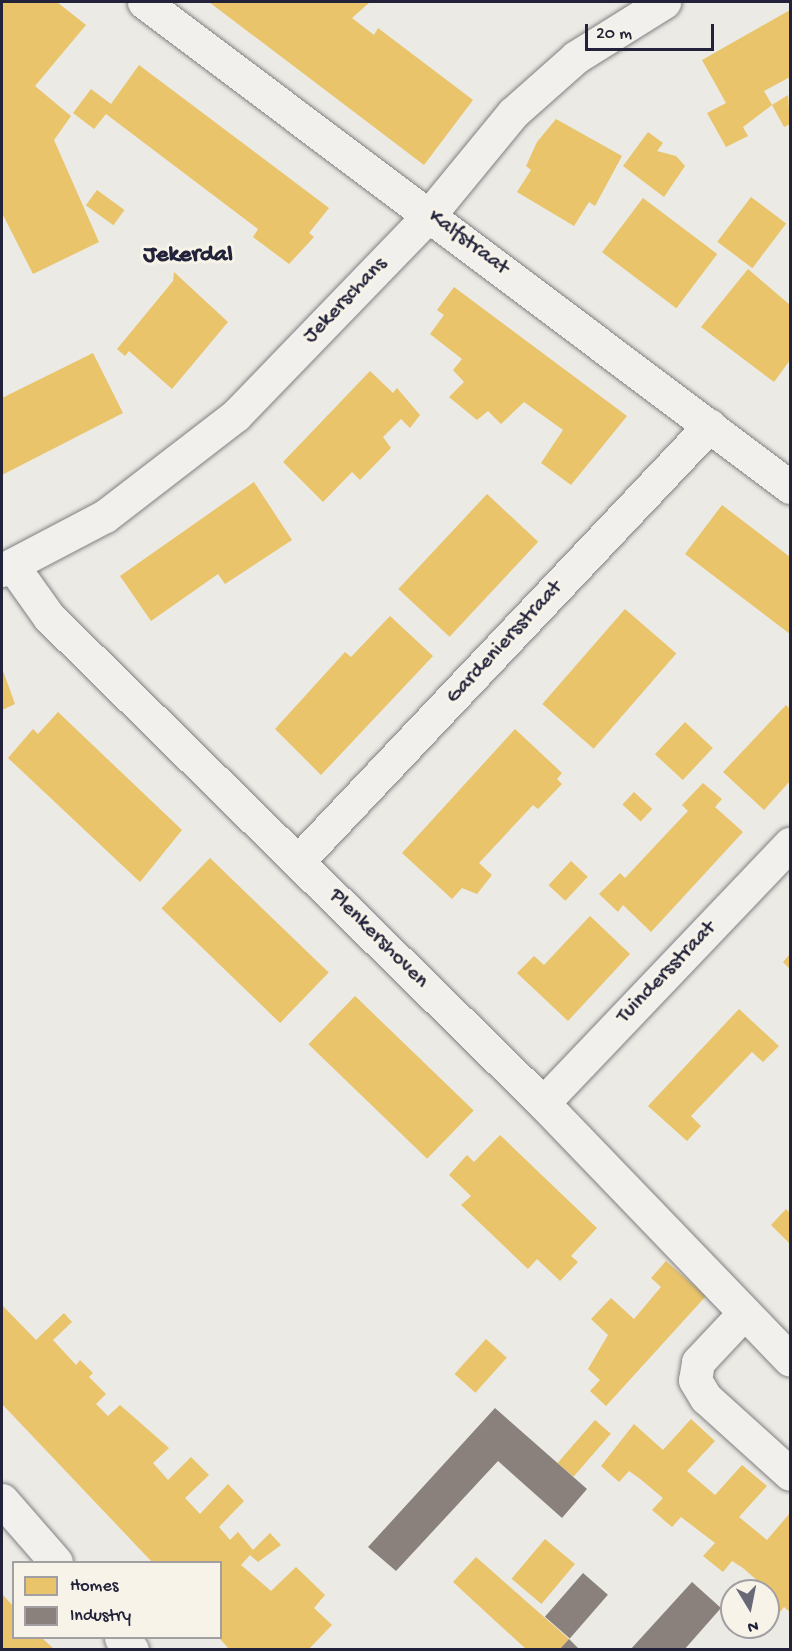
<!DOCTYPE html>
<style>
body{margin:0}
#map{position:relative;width:792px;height:1651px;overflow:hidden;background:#ebeae4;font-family:"Gochi Hand",sans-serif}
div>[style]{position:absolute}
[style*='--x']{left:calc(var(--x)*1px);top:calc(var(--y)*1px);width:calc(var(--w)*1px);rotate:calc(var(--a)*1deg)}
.homes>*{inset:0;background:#e9c46a;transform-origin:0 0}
.industry>*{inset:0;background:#8a817c;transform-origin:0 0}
.roads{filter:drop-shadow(0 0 2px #818083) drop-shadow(0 0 2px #818083)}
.minor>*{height:33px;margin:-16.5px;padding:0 16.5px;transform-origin:16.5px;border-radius:16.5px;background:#f1f0ec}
span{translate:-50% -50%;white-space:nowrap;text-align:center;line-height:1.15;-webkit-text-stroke:6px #f7f3e8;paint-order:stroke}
.street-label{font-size:22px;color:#22223b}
.neighbourhood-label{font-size:24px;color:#22223b;font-weight:700}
.frame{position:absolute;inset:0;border:3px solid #22223b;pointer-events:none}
.legend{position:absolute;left:12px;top:1561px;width:210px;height:78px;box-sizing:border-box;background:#f7f3e8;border:2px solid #a29fa3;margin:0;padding:8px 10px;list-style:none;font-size:18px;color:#22223b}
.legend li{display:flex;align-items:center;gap:12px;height:30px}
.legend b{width:30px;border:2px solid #a29fa3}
.north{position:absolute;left:720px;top:1579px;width:60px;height:60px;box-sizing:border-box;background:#f7f3e8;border:2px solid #a29fa3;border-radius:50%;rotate:170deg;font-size:16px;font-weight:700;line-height:24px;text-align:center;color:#22223b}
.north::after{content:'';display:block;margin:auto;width:21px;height:27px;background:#686876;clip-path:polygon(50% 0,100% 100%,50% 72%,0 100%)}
.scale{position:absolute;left:585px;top:24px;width:129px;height:27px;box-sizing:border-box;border:3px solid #22223b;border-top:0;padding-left:8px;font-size:18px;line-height:21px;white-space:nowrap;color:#22223b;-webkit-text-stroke:4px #f7f3e8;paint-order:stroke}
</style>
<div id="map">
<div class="homes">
<i style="clip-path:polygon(2px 2px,57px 2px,86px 25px,35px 86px,71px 116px,54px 140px,99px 242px,33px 274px,2px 213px)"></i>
<i style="clip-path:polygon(209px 2px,370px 2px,352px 18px,374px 35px,378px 28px,473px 100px,424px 165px)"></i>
<i style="clip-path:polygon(790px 10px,790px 77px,764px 91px,772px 105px,788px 95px,790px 124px,784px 127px,772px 105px,743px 127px,748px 136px,726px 147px,707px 113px,726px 103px,702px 60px)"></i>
<i style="clip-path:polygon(139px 65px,329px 208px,309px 233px,314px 237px,289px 264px,253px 237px,258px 229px,106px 114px,94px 129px,73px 113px,91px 89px,111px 104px)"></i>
<i style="clip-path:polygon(556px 119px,622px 156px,595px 206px,589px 202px,574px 226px,517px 192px,531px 170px,526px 166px,537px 142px)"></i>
<i style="clip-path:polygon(648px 132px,663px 143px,657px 151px,676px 156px,685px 166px,664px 197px,623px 166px)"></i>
<i style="left:97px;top:190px;width:34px;height:19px;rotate:36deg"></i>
<i style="left:751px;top:197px;width:44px;height:56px;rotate:37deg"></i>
<i style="left:643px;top:198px;width:93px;height:68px;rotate:37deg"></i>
<i style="clip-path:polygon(748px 269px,790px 305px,790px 360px,774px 382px,701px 327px)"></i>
<i style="clip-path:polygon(174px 272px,228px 322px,172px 389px,129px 351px,125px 356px,117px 349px,173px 281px)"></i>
<i style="clip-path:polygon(454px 287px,627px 416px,571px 485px,541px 463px,563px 430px,524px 402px,501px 424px,488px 411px,477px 420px,449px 397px,464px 382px,453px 370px,462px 359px,430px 334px,444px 315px,437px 310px)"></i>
<i style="clip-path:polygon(93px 353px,123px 413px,2px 475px,2px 398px)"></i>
<i style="clip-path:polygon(370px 371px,393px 393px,397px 388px,420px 415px,410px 428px,401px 419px,383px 437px,391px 448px,360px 480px,352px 472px,323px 502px,283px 462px)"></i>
<i style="clip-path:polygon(254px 482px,292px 540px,225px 584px,218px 574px,151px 621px,120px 576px)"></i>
<i style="left:487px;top:494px;width:70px;height:130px;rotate:43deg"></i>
<i style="clip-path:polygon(722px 505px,790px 557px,790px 634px,685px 554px)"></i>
<i style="left:625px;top:609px;width:68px;height:126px;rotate:41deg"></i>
<i style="clip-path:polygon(390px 616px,433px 656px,321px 775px,275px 729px,345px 652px,351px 657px)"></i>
<i style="clip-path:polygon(2px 668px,15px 704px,2px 710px)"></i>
<i style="clip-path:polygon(786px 705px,790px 709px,790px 781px,764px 810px,723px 772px)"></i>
<i style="clip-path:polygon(58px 712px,182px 830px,140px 882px,8px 758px,33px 729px,38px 734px)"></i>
<i style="left:685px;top:722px;width:38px;height:44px;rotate:43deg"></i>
<i style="clip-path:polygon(515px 729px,562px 773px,557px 779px,562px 784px,538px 809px,533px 805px,479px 863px,492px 875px,477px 894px,462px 888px,452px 899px,402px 853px)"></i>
<i style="clip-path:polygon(703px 783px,722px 799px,715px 807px,743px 832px,651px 932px,623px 905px,618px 912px,599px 894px,620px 873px,625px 878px,669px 831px,688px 811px,682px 805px)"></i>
<i style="left:634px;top:792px;width:25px;height:17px;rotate:43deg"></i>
<i style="left:210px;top:858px;width:165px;height:70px;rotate:44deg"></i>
<i style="left:571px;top:861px;width:23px;height:33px;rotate:43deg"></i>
<i style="clip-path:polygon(590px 916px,630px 954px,568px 1021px,517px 973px,534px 956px,544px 965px)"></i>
<i style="clip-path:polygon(790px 954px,790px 969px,783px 962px)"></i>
<i style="left:355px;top:996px;width:165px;height:67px;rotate:44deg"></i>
<i style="clip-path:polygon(739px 1009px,779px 1046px,763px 1062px,752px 1052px,691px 1116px,701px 1126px,687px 1141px,648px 1106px)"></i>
<i style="clip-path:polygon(500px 1135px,597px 1228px,571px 1256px,578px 1262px,560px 1281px,537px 1259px,528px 1269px,461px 1205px,471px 1196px,449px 1175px,467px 1155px,474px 1162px)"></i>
<i style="clip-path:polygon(786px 1209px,790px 1213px,790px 1244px,771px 1225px)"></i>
<i style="clip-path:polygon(666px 1261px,706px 1296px,606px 1406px,590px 1391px,600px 1380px,588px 1369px,608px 1335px,591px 1319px,611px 1298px,634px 1319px,661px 1287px,651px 1278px)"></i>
<i style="clip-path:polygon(2px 1305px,36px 1340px,64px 1313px,72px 1322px,53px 1340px,76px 1365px,80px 1360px,93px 1373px,89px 1377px,106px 1394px,96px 1404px,108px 1416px,120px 1405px,169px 1448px,153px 1463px,168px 1480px,191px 1457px,209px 1475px,185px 1498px,200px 1514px,228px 1484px,244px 1501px,219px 1527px,230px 1540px,238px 1532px,253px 1550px,270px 1533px,281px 1545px,258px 1562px,250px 1555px,241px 1565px,271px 1591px,296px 1567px,325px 1595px,314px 1608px,332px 1625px,308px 1650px,230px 1650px,220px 1639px,220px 1562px,152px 1562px,2px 1404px)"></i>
<i style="left:486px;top:1339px;width:28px;height:47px;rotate:42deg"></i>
<i style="clip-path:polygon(691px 1419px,715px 1441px,687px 1471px,715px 1495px,742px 1465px,767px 1486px,739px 1517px,767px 1540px,790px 1513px,790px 1612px,784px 1607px,775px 1618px,768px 1611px,767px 1589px,743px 1568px,732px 1561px,723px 1572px,703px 1556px,715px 1543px,681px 1517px,672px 1527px,652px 1510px,663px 1498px,639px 1478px,629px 1471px,619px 1482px,601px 1466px,634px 1424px,663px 1450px)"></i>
<i style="left:595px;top:1420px;width:21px;height:57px;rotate:41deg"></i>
<i style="left:545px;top:1539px;width:39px;height:52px;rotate:40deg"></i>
<i style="clip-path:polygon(476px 1557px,569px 1639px,559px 1650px,527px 1650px,453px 1582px)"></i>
<i style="clip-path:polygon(2px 1594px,14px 1607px,14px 1638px,42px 1638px,55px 1650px,2px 1650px)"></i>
</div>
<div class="industry">
<i style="clip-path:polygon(495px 1408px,587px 1489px,562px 1518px,498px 1461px,396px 1571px,368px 1547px)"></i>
<i style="left:583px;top:1573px;width:33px;height:58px;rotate:41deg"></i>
<i style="clip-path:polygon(692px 1582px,721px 1608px,684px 1650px,630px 1650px)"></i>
<i style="clip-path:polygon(569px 1639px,580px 1650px,559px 1650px)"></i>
</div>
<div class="roads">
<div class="minor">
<i style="--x:144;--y:2;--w:808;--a:36.9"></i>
<i style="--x:12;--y:565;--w:64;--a:54.6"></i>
<i style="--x:49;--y:617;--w:693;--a:44.53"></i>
<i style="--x:543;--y:1103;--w:356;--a:46.1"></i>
<i style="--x:2;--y:570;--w:116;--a:-27.7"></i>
<i style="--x:105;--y:516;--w:165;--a:-37.6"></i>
<i style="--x:236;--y:415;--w:279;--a:-46"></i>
<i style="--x:430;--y:214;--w:131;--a:-50.6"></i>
<i style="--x:513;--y:113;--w:84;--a:-41.6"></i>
<i style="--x:576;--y:57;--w:104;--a:-32"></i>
<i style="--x:299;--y:860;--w:598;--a:-46.62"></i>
<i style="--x:543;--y:1103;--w:358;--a:-46.4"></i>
<i style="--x:744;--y:1313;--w:67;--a:133.2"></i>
<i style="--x:698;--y:1362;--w:18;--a:99"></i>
<i style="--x:695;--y:1380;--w:21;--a:59"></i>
<i style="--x:706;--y:1398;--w:113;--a:42.1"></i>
<i style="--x:2;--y:1500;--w:82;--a:48.9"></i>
<i style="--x:121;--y:1638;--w:16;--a:47"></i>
</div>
</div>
<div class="street-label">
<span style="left:468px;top:243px;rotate:37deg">Kalfstraat</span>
<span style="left:346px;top:301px;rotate:-46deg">Jekerschans</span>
<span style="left:505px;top:643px;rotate:-47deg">Gardeniersstraat</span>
<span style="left:378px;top:939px;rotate:45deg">Plenkershoven</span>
<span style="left:667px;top:973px;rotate:-46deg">Tuindersstraat</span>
</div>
<div class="neighbourhood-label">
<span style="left:188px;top:256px">Jekerdal</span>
</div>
<div class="frame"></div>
<ul class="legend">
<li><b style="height:16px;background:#e9c46a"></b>Homes</li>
<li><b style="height:16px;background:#8a817c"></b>Industry</li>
</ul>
<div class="north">N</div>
<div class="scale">20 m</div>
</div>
